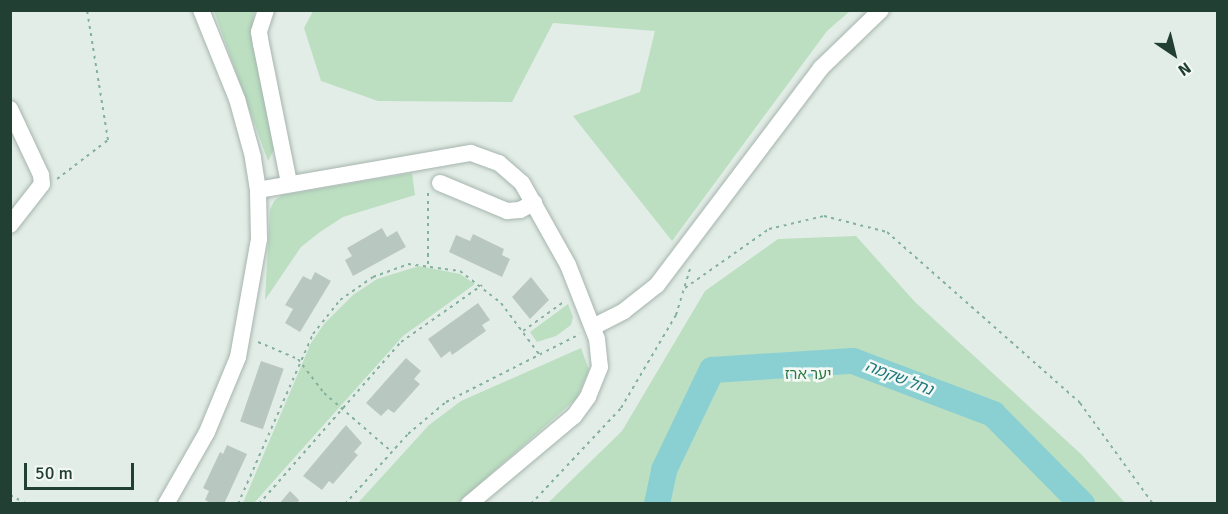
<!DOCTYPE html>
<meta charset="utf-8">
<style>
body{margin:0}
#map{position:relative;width:1228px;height:514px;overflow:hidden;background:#e3ede7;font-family:Signika,"Noto Sans Hebrew",sans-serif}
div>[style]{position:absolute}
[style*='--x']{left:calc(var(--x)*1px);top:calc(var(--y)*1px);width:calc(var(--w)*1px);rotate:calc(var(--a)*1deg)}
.green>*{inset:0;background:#bcdfc1}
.river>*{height:26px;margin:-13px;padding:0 13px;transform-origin:13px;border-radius:13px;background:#8ad0d3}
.building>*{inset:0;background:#b8c8c0;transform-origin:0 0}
.path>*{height:2px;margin-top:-1px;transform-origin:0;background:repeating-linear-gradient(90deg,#83b19d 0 3px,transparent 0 7.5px)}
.roads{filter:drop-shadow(0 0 2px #a5b5ae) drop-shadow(0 0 2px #a5b5ae)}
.minor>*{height:16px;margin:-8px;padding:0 8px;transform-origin:8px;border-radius:8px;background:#fff}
span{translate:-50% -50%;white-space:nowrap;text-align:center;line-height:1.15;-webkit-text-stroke:5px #f4f9f6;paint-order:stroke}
.park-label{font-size:15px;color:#2b7740}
.water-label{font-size:16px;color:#1b777c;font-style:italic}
.frame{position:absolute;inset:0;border:12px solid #223f34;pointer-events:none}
.north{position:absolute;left:1144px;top:24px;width:60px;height:60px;-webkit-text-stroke:4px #f4f9f6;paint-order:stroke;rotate:145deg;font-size:16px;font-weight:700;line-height:24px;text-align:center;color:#223f34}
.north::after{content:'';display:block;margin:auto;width:21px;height:27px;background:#223f34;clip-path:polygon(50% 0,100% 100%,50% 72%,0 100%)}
.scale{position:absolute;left:24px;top:463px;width:110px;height:27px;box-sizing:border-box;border:3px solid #223f34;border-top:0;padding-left:8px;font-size:18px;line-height:21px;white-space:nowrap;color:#223f34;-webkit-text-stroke:4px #f4f9f6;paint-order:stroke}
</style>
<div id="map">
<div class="green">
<i style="clip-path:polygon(214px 11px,254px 11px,252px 40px,276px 146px,268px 161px)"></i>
<i style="clip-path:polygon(313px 11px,313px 10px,850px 11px,827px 31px,672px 241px,573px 116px,640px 92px,655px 31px,553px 23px,512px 102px,378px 101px,321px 81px,304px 28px)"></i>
<i style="clip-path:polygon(412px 173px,415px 195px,343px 217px,320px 232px,301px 247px,265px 300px,270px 210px,274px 201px,282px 195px)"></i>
<i style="clip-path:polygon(856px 236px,915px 302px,1082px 455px,1125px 503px,548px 503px,622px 431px,705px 291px,778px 239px)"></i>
<i style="clip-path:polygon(419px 266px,460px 274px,475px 284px,403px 336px,254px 503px,243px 503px,311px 343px,324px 324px,353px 295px,377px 279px)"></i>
<i style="clip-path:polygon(568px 304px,573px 317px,571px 325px,556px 336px,537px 342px,530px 332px)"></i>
<i style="clip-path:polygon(581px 348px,589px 370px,577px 398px,458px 503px,357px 504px,429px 425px,461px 401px)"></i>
</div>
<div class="river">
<i style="--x:657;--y:504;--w:35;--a:-78"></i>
<i style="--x:664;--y:470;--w:111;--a:-64.4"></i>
<i style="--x:712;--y:370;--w:141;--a:-3.7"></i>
<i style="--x:853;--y:361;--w:150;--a:20.7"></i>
<i style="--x:993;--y:414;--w:127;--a:45.3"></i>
</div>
<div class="building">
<i style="clip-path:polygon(382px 228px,387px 237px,397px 231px,406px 247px,353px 276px,345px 260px,352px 256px,347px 248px)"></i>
<i style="clip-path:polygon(473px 234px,504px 249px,502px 255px,510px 259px,502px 277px,449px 252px,456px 235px,470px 241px)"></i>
<i style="clip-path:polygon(315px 272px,331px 281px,300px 332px,285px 323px,293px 309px,285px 305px,303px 276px,311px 280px)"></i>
<i style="clip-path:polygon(531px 277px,549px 300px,530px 319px,512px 297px)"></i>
<i style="clip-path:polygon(478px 303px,490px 320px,482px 325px,486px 331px,452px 355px,450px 351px,441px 358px,428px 339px)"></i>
<i style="clip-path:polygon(406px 358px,421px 371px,414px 379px,420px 384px,394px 413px,388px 409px,381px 416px,366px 403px)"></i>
<i style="left:261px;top:361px;width:24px;height:64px;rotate:19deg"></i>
<i style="clip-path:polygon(346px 425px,362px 443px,354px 452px,358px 455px,333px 484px,329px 481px,322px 490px,303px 476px)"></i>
<i style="clip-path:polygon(227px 445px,247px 454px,224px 504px,212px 504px,205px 500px,209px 491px,203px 488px,220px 452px,223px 454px)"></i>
<i style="clip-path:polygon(290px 491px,299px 500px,297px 504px,279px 504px)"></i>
</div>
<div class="path">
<i style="--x:57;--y:179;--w:64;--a:-37.4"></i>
<i style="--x:108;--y:140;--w:132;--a:-99.2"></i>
<i style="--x:428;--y:264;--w:72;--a:-90"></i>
<i style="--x:685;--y:288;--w:103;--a:-35.1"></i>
<i style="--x:769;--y:229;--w:57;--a:-13.3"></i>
<i style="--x:824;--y:216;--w:65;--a:14.3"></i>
<i style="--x:887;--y:232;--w:258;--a:41.5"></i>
<i style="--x:1080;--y:403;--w:125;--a:54.1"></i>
<i style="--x:523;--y:331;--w:52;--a:-35.5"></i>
<i style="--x:258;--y:342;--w:43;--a:23"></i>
<i style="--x:298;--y:359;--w:43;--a:52.6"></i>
<i style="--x:324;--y:393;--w:90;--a:40.9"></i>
<i style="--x:10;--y:495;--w:19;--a:28"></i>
<i style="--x:238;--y:504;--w:186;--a:-66.2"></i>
<i style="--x:313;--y:334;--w:43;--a:-51.5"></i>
<i style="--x:340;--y:300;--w:40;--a:-34.9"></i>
<i style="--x:373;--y:277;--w:37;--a:-20"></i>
<i style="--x:408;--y:264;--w:52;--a:7.7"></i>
<i style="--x:460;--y:271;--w:52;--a:38"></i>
<i style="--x:501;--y:303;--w:64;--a:53.3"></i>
<i style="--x:259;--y:504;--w:215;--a:-48.8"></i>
<i style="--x:401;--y:342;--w:99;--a:-35.1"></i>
<i style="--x:345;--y:504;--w:94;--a:-48"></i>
<i style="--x:408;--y:434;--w:50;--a:-40.1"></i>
<i style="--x:446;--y:402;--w:150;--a:-26.9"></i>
<i style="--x:531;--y:504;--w:132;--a:-46.8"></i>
<i style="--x:621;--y:408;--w:108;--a:-59.4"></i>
<i style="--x:676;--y:315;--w:48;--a:-73.1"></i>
</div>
<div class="roads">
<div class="minor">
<i style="--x:266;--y:10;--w:23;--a:108"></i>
<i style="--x:259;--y:32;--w:12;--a:81"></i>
<i style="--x:261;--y:44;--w:142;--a:78.6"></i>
<i style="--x:10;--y:109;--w:73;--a:64.8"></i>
<i style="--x:41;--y:175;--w:9;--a:84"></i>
<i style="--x:42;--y:184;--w:52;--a:128"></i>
<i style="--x:440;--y:183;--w:73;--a:22.7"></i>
<i style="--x:507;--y:211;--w:13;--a:-4"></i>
<i style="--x:520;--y:210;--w:16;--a:-27"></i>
<i style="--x:258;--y:190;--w:216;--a:-9.9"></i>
<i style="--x:471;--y:153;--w:30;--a:20"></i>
<i style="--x:499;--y:163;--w:30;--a:41"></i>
<i style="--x:522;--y:183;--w:94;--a:60.7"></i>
<i style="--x:568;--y:265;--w:79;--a:68.6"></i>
<i style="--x:597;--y:339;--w:28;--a:84"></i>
<i style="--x:600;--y:367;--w:32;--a:112"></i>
<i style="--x:588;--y:397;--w:24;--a:126"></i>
<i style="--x:574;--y:416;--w:137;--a:140"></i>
<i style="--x:593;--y:327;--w:35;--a:-27"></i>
<i style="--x:624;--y:311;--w:42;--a:-38.2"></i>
<i style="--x:657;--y:285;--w:272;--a:-52.9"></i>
<i style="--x:821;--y:68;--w:83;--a:-44"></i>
<i style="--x:166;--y:504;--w:83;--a:-60.3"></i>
<i style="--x:207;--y:432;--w:81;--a:-67.5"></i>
<i style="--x:238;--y:357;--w:120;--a:-79.9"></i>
<i style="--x:259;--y:239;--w:49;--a:-91.2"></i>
<i style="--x:258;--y:190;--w:33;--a:-99"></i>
<i style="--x:253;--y:157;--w:60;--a:-105.4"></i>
<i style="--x:237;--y:99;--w:96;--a:-112"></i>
</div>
</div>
<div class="park-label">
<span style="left:808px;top:375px">יער ארז</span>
</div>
<div class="water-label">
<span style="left:899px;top:378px;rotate:21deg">נחל שקמה</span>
</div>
<div class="frame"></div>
<div class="north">N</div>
<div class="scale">50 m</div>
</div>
